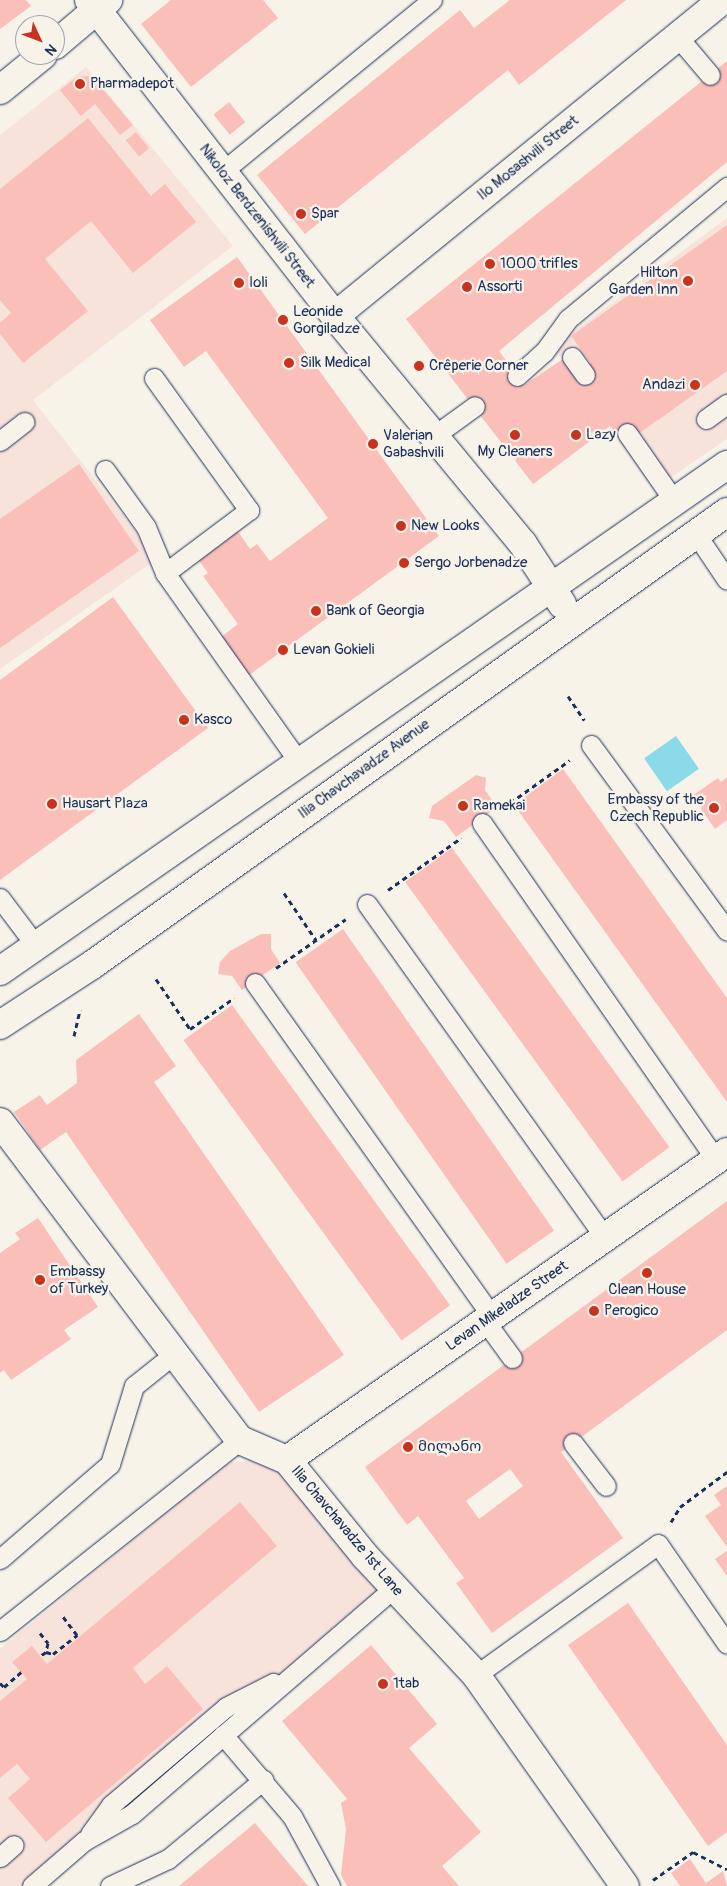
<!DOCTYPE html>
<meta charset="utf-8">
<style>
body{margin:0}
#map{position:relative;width:727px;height:1886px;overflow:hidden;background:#f7f3e8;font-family:Pangolin,"Noto Sans Georgian",sans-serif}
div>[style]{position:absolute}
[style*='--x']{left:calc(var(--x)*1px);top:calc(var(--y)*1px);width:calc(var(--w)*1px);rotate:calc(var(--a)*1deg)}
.built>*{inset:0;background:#f8e3da}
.water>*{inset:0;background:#8bdae9;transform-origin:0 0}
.building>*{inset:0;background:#fbbfba;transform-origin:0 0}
.path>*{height:3px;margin-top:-1.5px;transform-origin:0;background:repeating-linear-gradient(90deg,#1b2f5e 0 5px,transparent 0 9px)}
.roads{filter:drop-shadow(0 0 1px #1b2f5e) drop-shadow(0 0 1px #1b2f5e)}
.lane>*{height:19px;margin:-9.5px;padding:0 9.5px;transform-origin:9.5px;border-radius:9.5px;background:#f7f3e8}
.street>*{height:28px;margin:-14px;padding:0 14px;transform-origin:14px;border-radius:14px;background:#f7f3e8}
.secondary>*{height:28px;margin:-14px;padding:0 14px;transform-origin:14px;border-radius:14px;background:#f7f3e8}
.dots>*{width:14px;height:14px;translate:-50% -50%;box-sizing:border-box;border:2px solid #f7f3e8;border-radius:50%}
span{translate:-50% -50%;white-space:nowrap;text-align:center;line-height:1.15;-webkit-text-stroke:4.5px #f7f3e8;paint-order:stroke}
.poi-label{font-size:15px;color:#1b2f5e}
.left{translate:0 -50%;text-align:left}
.right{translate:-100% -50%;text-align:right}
.street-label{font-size:15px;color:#1b2f5e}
.north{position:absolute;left:15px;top:15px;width:50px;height:50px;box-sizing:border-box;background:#f7f3e8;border:1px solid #9fa5b1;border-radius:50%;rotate:133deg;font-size:14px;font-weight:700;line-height:20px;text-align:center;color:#1b2f5e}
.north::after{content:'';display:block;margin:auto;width:18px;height:22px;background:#c8321e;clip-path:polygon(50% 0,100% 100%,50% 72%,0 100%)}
</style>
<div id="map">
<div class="built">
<i style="clip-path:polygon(86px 67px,233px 246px,33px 400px,157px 559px,0 669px,0 135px)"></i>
<i style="clip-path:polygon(727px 218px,727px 439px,654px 489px,557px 352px,570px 334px)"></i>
<i style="clip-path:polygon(287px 1460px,394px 1588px,44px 1886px,0 1886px,0 1649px,228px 1462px)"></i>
</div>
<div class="water">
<i style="left:676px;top:736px;width:40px;height:39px;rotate:55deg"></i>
</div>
<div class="building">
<i style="clip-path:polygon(0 0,26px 0,31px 6px,0 29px)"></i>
<i style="clip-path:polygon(171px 0,263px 0,278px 18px,191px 87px,141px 24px)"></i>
<i style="clip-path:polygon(510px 0,626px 0,519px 85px,508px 70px,305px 234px,257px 175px,460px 10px,474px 28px)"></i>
<i style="clip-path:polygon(727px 61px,727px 162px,499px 351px,524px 385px,563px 359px,583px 386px,586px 367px,591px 363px,571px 336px,727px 225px,727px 371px,641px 432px,615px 432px,610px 426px,533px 484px,406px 319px)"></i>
<i style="clip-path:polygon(88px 76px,96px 81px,133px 125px,120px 135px,95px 104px,81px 116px,60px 90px,77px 77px)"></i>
<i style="left:229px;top:102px;width:26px;height:20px;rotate:51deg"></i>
<i style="clip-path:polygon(88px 118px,151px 196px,165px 184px,196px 222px,133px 273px,91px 221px,45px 259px,88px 311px,23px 363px,0 334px,0 323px,11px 313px,0 300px,0 189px)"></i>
<i style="left:136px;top:132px;width:21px;height:13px;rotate:51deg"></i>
<i style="clip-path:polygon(237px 257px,439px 536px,248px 676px,220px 638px,238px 624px,203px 576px,208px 573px,197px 558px,237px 530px,250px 549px,257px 544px,270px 561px,328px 518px,206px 351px,184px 367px,150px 320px)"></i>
<i style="clip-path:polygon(79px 464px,139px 551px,0 648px,0 519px)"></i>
<i style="clip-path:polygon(113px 597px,208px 728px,0 880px,0 680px)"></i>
<i style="clip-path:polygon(563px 769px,727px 998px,727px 1102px,514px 805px)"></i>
<i style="clip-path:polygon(476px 775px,486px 778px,485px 790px,497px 807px,456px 837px,444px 821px,429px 818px,432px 806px)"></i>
<i style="clip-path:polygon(727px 777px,727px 820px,715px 829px,692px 796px,718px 778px,721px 782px)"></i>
<i style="left:452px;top:848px;width:370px;height:58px;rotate:54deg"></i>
<i style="left:343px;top:929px;width:368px;height:58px;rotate:55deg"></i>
<i style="clip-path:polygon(261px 934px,271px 934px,271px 949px,280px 963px,242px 990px,232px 976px,218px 974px,220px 962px,230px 951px)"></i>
<i style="left:232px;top:1005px;width:371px;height:60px;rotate:54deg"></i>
<i style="clip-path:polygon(139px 1014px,176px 1066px,154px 1082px,344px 1355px,259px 1412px,66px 1132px,40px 1150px,14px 1112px,40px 1095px,47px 1105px,77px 1083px,76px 1060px)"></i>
<i style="clip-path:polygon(evenodd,727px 1201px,727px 1330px,561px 1452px,623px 1538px,492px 1633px,456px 1583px,464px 1578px,418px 1516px,407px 1525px,365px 1467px,727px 1201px,510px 1469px,523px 1486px,479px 1519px,466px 1501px,510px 1469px)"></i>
<i style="clip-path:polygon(38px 1218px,98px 1307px,64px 1330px,71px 1339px,11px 1380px,4px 1370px,0 1373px,0 1253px,20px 1239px,15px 1233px)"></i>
<i style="clip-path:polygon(727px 1486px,727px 1547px,705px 1516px,721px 1505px,714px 1495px)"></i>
<i style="clip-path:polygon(240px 1502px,277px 1546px,133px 1668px,145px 1684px,167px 1666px,203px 1709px,46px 1842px,8px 1798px,30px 1779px,17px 1764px,0 1778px,0 1701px,27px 1679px,12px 1662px,32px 1646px,47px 1664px)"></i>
<i style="clip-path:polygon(727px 1551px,727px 1576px,715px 1559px)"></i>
<i style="clip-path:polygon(628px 1603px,727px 1745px,727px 1832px,708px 1846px,568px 1645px)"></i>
<i style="clip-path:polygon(371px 1645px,437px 1724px,409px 1748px,481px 1832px,442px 1866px,459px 1886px,347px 1886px,341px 1875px,346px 1829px,341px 1803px,347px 1799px,282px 1721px)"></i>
<i style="clip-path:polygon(255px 1823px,308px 1886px,179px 1886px)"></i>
<i style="clip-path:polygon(690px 1859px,706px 1883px,723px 1871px,727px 1886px,680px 1886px,671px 1873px)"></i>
</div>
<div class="path">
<i style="--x:568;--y:696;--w:29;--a:56"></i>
<i style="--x:503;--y:808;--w:82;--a:-35.6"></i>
<i style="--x:388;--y:890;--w:90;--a:-35.5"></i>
<i style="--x:284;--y:893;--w:57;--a:55.8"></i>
<i style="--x:276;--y:968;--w:85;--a:-35"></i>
<i style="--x:156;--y:979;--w:60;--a:55.8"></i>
<i style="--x:190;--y:1029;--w:54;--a:-35.2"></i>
<i style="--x:74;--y:1036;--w:27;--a:-77"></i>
<i style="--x:671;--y:1522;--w:17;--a:-59"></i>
<i style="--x:680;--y:1507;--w:59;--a:-36.7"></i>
<i style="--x:40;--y:1633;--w:13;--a:51"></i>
<i style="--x:48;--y:1643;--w:9;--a:103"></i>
<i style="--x:46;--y:1652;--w:7;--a:146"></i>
<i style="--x:46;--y:1652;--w:7;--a:16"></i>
<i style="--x:53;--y:1654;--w:31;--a:-38"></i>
<i style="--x:77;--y:1635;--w:25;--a:-127"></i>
<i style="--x:0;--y:1683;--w:6;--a:45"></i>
<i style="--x:4;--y:1687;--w:23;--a:-41"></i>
<i style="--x:653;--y:1880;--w:49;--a:-35"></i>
<i style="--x:693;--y:1852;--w:38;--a:27"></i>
</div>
<div class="roads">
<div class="lane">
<i style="--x:677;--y:36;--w:51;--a:49.8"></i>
<i style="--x:223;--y:171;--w:270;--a:-39.3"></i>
<i style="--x:572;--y:357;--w:22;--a:54"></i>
<i style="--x:517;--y:376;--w:36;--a:-42"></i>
<i style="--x:544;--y:352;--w:41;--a:-54"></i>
<i style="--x:568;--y:319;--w:207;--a:-39.7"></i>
<i style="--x:154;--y:378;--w:163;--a:54.3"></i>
<i style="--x:249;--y:510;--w:105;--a:143.1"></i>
<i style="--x:165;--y:573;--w:232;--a:54.7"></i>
<i style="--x:706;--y:419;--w:26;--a:-36"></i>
<i style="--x:627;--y:433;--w:84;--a:55.2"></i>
<i style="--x:435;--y:435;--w:49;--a:-35.9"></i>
<i style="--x:0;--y:441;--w:31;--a:-38"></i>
<i style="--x:105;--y:470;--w:70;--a:54.3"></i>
<i style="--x:146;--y:527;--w:50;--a:67.6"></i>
<i style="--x:696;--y:534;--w:55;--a:56"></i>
<i style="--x:591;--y:745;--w:230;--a:53.8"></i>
<i style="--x:482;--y:823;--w:410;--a:55.2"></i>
<i style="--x:0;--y:898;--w:60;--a:53.1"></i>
<i style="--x:367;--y:904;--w:410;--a:54.5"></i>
<i style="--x:255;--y:983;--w:409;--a:54.6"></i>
<i style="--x:485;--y:1321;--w:46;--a:53.9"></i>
<i style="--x:573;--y:1443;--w:54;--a:52.5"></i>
<i style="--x:0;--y:1559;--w:145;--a:-40.8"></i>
<i style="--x:110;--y:1464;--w:82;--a:-72.9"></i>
<i style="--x:134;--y:1386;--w:51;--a:-38.7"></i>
<i style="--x:0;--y:1631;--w:307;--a:-38.5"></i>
<i style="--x:476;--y:1675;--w:224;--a:-35.7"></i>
<i style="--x:658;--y:1544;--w:121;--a:55.4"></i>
<i style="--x:223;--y:1735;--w:106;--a:49.6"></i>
<i style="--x:292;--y:1816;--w:80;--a:61.5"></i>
<i style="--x:90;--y:1834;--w:36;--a:-54"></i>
<i style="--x:111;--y:1805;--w:151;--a:-40.4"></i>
<i style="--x:226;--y:1707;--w:53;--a:-27.1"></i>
<i style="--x:0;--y:1857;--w:18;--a:-41"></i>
<i style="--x:32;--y:1886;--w:69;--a:-40.9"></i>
<i style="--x:84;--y:1841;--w:55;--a:-29.4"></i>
<i style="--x:132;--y:1814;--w:346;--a:-40.8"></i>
<i style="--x:110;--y:1886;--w:64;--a:-25"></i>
<i style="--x:168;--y:1859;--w:124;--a:-39.7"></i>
</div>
<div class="street">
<i style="--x:335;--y:316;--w:500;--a:-39.2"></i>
<i style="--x:0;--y:1122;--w:398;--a:53"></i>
<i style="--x:240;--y:1440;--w:51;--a:23.1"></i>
<i style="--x:287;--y:1460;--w:124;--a:50.9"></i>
<i style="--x:365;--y:1556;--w:163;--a:47"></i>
<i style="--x:476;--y:1675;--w:258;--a:54.8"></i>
<i style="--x:287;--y:1460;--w:537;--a:-34.99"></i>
</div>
<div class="secondary">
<i style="--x:89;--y:0;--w:400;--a:52.1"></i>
<i style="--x:335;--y:316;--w:296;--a:50.5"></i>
<i style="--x:523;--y:544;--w:72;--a:57"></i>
<i style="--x:55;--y:45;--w:70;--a:-40.3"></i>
<i style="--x:0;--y:90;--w:55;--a:-39.1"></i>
<i style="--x:0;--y:971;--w:886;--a:-34.84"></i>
<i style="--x:0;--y:1025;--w:110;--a:-33.1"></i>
<i style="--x:92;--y:965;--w:780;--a:-35.5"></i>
</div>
</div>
<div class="dots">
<i style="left:80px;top:84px;background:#c8321e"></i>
<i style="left:301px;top:214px;background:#c8321e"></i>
<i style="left:490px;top:264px;background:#c8321e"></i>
<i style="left:688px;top:281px;background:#c8321e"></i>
<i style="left:239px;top:283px;background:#c8321e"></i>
<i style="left:467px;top:287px;background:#c8321e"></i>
<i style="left:283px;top:320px;background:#c8321e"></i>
<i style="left:289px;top:363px;background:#c8321e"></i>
<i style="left:419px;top:366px;background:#c8321e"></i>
<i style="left:695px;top:385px;background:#c8321e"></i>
<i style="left:515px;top:435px;background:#c8321e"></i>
<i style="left:576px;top:435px;background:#c8321e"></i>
<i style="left:373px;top:444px;background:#c8321e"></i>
<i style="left:401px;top:526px;background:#c8321e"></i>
<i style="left:404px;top:563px;background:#c8321e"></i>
<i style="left:316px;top:611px;background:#c8321e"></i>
<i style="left:283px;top:650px;background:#c8321e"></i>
<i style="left:184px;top:720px;background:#c8321e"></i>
<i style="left:52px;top:804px;background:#c8321e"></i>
<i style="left:463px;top:806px;background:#c8321e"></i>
<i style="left:714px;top:808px;background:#c8321e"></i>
<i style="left:647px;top:1273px;background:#c8321e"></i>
<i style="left:40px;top:1280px;background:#c8321e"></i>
<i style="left:594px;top:1311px;background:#c8321e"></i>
<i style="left:408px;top:1447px;background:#c8321e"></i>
<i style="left:383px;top:1684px;background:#c8321e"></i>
</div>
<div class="poi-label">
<span class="left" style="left:90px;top:84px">Pharmadepot</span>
<span class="left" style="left:311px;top:214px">Spar</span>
<span class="left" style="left:500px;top:264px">1000 trifles</span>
<span class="right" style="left:678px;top:281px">Hilton<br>Garden Inn</span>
<span class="left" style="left:249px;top:283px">Ioli</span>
<span class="left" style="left:477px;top:287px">Assorti</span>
<span class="left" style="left:293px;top:320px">Leonide<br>Gorgiladze</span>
<span class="left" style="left:300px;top:363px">Silk Medical</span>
<span class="left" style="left:429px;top:366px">Crêperie Corner</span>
<span class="right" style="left:685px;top:385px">Andazi</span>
<span class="left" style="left:383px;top:444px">Valerian<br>Gabashvili</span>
<span class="left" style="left:586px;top:435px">Lazy</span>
<span style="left:515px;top:452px">My Cleaners</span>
<span class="left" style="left:411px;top:526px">New Looks</span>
<span class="left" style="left:414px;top:563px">Sergo Jorbenadze</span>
<span class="left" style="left:326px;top:611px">Bank of Georgia</span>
<span class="left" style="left:293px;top:650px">Levan Gokieli</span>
<span class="left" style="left:194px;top:720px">Kasco</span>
<span class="right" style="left:704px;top:808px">Embassy of the<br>Czech Republic</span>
<span class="left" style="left:62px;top:804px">Hausart Plaza</span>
<span class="left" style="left:473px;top:806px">Ramekai</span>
<span class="left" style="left:50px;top:1280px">Embassy<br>of Turkey</span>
<span style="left:647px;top:1290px">Clean House</span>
<span class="left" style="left:604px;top:1311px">Perogico</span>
<span class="left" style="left:418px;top:1447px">მილანო</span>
<span class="left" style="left:393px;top:1684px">1tab</span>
</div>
<div class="street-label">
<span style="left:528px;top:158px;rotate:-39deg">Ilo Mosashvili Street</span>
<span style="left:257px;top:216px;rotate:52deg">Nikoloz Berdzenishvili Street</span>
<span style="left:364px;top:769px;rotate:-36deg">Ilia Chavchavadze Avenue</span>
<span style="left:507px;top:1306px;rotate:-35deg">Levan Mikeladze Street</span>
<span style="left:347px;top:1531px;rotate:50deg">Ilia Chavchavadze 1st Lane</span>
</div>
<div class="north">N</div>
</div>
